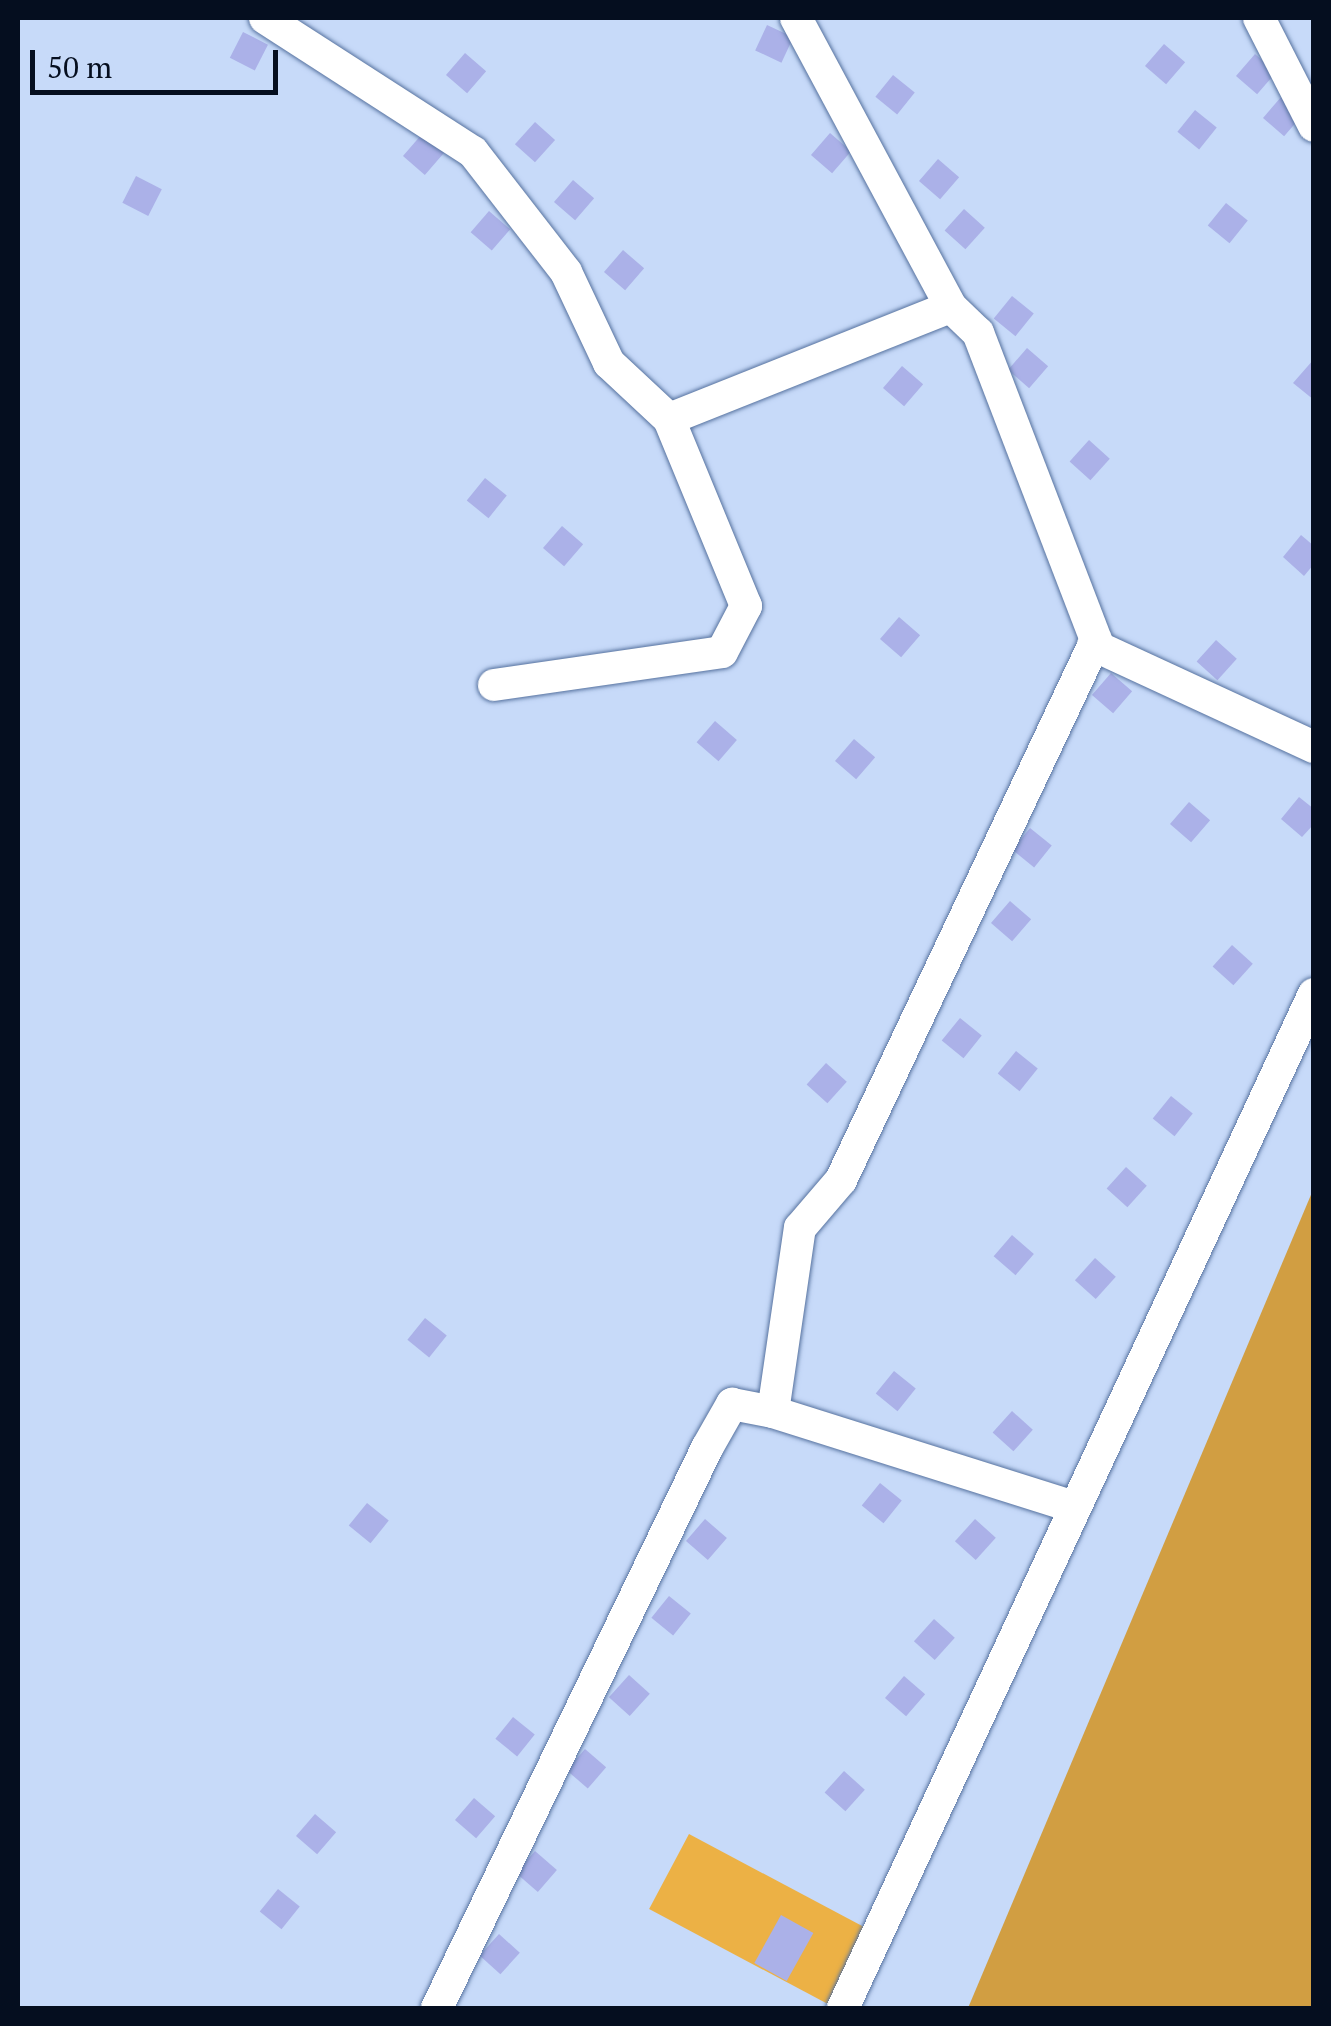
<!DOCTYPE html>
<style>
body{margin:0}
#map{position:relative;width:1331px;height:2026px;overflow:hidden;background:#c7daf9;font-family:"PT Serif",serif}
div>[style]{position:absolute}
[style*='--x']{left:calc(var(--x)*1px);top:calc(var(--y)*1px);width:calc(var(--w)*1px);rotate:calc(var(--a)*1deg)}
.green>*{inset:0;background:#ecb145;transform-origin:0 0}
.forest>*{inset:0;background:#d19e42}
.building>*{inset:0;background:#abb1e8;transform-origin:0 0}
.roads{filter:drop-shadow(0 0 2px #56729f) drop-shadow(0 0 2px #56729f)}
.street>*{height:32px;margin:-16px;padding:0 16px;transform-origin:16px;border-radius:16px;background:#fff}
span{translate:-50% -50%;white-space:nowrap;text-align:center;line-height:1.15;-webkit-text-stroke:9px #c7daf9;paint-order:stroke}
.frame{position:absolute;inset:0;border:20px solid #050e1f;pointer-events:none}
.scale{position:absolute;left:30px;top:50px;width:248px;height:45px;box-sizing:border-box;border:5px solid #050e1f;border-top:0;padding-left:12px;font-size:30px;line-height:35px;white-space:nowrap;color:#050e1f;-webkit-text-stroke:8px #c7daf9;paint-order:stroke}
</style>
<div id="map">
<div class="green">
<i style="left:689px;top:1834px;width:211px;height:85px;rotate:28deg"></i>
</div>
<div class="forest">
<i style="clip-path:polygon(1313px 1190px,1313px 2008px,968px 2008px)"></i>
</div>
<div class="building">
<i style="left:767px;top:25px;width:29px;height:28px;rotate:25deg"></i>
<i style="left:243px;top:32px;width:28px;height:29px;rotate:27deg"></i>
<i style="left:1164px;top:44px;width:28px;height:29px;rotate:41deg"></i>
<i style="left:465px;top:53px;width:28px;height:29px;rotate:41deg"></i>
<i style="left:1255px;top:54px;width:28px;height:29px;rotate:41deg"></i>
<i style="left:893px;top:75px;width:28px;height:28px;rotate:39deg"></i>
<i style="left:1282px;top:96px;width:28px;height:29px;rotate:41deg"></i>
<i style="left:1195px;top:110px;width:28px;height:28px;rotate:39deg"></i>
<i style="left:535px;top:122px;width:27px;height:30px;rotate:42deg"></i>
<i style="left:830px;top:133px;width:28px;height:29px;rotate:41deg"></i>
<i style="left:422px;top:134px;width:29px;height:29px;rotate:41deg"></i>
<i style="left:938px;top:159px;width:28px;height:29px;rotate:41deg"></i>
<i style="left:136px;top:176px;width:29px;height:30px;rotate:27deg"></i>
<i style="left:573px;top:180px;width:28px;height:29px;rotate:41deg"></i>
<i style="left:1226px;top:203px;width:28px;height:29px;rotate:39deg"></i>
<i style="left:964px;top:209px;width:28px;height:29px;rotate:42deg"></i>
<i style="left:489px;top:211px;width:28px;height:28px;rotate:41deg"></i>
<i style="left:623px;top:250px;width:28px;height:29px;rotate:41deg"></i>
<i style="left:1012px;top:296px;width:28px;height:29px;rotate:39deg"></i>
<i style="left:1027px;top:348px;width:28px;height:29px;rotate:41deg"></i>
<i style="clip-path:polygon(1314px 359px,1314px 400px,1293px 383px)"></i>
<i style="left:902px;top:366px;width:28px;height:29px;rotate:41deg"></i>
<i style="left:1089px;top:440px;width:28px;height:29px;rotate:42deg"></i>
<i style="left:485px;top:478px;width:28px;height:29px;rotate:39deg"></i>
<i style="left:562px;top:526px;width:28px;height:29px;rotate:41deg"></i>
<i style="clip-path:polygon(1301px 535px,1314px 546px,1314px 564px,1304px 576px,1283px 557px)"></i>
<i style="left:899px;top:617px;width:28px;height:29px;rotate:41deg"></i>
<i style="left:1216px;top:640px;width:28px;height:29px;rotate:42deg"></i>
<i style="left:1111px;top:673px;width:28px;height:29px;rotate:41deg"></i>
<i style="left:715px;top:721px;width:29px;height:28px;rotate:41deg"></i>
<i style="left:854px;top:739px;width:28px;height:29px;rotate:41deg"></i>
<i style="clip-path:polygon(1299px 797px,1314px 809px,1314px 824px,1302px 837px,1281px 819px)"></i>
<i style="left:1189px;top:802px;width:28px;height:29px;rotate:41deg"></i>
<i style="left:1030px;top:828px;width:28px;height:28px;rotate:39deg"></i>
<i style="left:1010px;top:901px;width:28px;height:29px;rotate:41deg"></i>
<i style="left:1232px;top:945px;width:28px;height:29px;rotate:42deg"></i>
<i style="left:960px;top:1018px;width:28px;height:29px;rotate:39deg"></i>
<i style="left:1016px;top:1051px;width:28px;height:29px;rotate:39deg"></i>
<i style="left:826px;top:1063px;width:28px;height:29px;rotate:42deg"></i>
<i style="left:1171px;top:1096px;width:28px;height:29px;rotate:39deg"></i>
<i style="left:1126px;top:1167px;width:28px;height:29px;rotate:42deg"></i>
<i style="left:1012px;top:1235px;width:29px;height:28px;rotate:41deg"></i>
<i style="left:1095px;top:1258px;width:28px;height:30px;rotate:42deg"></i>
<i style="left:425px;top:1318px;width:28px;height:28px;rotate:39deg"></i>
<i style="left:894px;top:1371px;width:28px;height:29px;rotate:39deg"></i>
<i style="left:1012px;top:1411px;width:28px;height:29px;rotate:42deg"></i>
<i style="left:880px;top:1483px;width:28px;height:29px;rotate:39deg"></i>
<i style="left:367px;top:1503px;width:28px;height:29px;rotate:39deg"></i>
<i style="left:705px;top:1519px;width:29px;height:29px;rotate:41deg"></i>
<i style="left:975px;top:1519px;width:28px;height:30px;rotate:42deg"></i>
<i style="left:669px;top:1596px;width:28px;height:28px;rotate:39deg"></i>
<i style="left:934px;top:1619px;width:28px;height:30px;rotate:42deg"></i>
<i style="left:629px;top:1675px;width:28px;height:30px;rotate:42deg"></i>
<i style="left:904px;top:1676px;width:28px;height:29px;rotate:41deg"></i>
<i style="left:513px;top:1717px;width:28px;height:28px;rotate:39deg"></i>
<i style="left:585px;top:1749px;width:28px;height:28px;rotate:41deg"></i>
<i style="left:844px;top:1771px;width:28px;height:29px;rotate:42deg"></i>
<i style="left:474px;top:1798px;width:28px;height:29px;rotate:41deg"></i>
<i style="left:315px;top:1814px;width:28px;height:29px;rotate:41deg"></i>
<i style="left:535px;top:1851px;width:29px;height:29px;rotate:41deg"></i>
<i style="left:278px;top:1889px;width:28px;height:29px;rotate:39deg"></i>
<i style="left:781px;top:1915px;width:37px;height:55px;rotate:29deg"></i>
<i style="left:499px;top:1934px;width:28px;height:29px;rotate:42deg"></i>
</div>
<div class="roads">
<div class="street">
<i style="--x:265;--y:18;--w:247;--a:32.8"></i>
<i style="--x:473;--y:152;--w:152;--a:52.2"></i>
<i style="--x:566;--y:272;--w:101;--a:64.7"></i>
<i style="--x:609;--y:363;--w:82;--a:43"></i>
<i style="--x:669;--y:419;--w:303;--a:-21.7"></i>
<i style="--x:951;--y:307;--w:328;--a:-118.2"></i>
<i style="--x:1259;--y:18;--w:121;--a:63"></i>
<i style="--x:1093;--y:645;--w:243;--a:24.8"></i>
<i style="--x:494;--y:685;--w:230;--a:-8.2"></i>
<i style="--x:722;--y:652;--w:52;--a:-62.4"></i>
<i style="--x:746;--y:606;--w:202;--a:-112.4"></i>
<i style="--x:773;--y:1412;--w:313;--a:17.5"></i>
<i style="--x:437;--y:2008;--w:622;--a:-64.26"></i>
<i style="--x:707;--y:1448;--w:51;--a:-60.4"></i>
<i style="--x:732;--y:1404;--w:42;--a:11"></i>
<i style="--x:773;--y:1412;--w:186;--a:-81.7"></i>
<i style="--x:800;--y:1228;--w:63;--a:-49.5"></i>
<i style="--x:841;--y:1180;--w:597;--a:-64.72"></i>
<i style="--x:1096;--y:640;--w:329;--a:-111"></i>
<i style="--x:978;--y:333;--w:37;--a:-136"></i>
<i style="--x:843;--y:2008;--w:1118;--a:-65.09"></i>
</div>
</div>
<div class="frame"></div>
<div class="scale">50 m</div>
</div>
